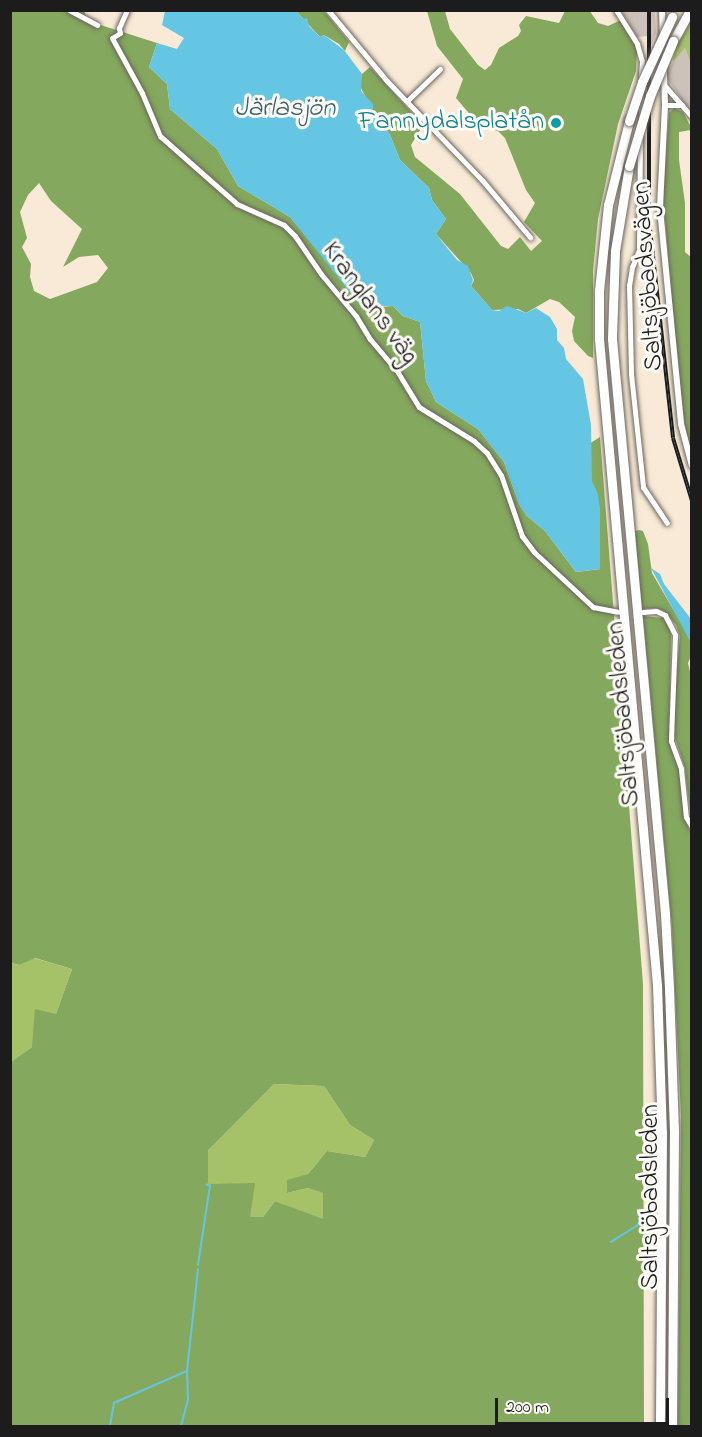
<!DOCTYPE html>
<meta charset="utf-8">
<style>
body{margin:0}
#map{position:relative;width:702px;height:1437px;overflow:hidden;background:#f8ead6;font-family:"Indie Flower",sans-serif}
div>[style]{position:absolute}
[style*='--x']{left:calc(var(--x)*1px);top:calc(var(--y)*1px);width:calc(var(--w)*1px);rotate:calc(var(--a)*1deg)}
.industrial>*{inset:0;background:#cdc2b9}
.green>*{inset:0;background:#a6c269}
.forest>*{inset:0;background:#84a85d}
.water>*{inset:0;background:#64c6e2}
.stream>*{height:1.5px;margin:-0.75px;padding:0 0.75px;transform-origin:0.75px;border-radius:0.75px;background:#64c6e2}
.roads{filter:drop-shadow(0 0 2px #69645d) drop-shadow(0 0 2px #69645d)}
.minor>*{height:5px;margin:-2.5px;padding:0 2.5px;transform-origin:2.5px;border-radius:2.5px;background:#fff}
.tertiary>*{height:6px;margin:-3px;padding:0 3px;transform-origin:3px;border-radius:3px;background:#fff}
.motorway>*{height:9px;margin:-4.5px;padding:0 4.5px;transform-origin:4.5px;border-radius:4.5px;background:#fff}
.rail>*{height:4px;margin-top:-2px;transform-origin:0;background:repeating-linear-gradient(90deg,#fdfcf7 0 4.5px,#1c1c1c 0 9px);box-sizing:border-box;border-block:2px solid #1c1c1c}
.bridges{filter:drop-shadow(0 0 2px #69645d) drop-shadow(0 0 2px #69645d)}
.motorway-bridge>*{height:9px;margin:-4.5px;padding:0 4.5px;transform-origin:4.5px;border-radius:4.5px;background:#fff}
.dots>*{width:16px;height:16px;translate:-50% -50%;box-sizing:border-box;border:3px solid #fdfcf7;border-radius:50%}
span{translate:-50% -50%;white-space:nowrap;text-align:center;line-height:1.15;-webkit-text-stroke:6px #fdfcf7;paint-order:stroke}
.culture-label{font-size:26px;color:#0d838f}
.right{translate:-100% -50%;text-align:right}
.street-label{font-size:26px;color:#1c1c1c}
.water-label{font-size:27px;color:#39606b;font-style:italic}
.frame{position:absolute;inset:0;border:12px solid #1c1c1c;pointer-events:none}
.scale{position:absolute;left:495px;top:1398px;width:174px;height:27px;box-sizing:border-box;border:3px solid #1c1c1c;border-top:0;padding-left:8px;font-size:18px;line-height:21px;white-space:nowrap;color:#1c1c1c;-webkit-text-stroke:4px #fdfcf7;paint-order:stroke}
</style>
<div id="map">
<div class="industrial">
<i style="clip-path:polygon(621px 11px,655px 11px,656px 33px,648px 52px,648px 36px,637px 37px)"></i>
<i style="clip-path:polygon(685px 48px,691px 64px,691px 112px,666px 77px,673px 62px)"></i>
</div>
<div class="green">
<i style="clip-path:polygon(691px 20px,691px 64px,685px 48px,673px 62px,674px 52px)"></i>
<i style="clip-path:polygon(34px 958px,72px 969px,56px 1014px,32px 1047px,11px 1063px,10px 963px,20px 965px)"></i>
<i style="clip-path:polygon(274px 1084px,324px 1086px,350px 1125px,374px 1140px,365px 1157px,327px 1151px,308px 1174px,287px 1193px,308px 1188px,324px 1193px,323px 1220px,275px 1201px,263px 1217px,250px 1217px,207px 1185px,208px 1149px)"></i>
</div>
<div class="forest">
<i style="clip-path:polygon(589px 10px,598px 23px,608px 26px,621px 20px,632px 35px,637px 51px,636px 71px,618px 124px,598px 219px,593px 271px,593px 358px,588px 356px,574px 341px,572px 331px,575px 317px,559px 302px,550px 299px,526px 313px,518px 309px,492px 310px,471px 286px,474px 280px,471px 273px,436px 234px,446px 219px,432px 200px,429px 188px,400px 160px,390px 135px,373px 112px,360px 86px,362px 74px,370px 67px,423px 125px,411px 145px,415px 157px,460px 194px,501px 246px,508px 249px,520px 237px,531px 251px,542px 241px,524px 222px,535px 203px,526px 190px,505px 138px,498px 131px,480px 126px,456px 98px,463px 79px,437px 46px,427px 11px,445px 11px,450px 29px,478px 65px,485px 70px,491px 65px,499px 48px,518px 36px,521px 31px,519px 25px,526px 16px,559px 23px,565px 11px)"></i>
<i style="clip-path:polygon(evenodd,11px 11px,84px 11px,88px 21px,157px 43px,149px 67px,167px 84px,170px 109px,217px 149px,238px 186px,290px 217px,325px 259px,380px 307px,393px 306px,403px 316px,420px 322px,426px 381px,436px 402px,478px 429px,504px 462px,519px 504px,527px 516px,545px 531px,576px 572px,600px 569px,600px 510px,585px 465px,589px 444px,600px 437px,643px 984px,644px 1426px,11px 1426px,10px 1063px,32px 1047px,35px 1009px,56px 1014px,72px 969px,35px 958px,20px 965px,11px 963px,11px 11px,39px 183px,51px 201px,82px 229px,63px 267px,79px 257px,98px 255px,108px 268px,97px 282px,50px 299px,34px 291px,30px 277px,31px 264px,22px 247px,27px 238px,20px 212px,28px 195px,39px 183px,11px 11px,274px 1084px,324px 1086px,350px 1125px,374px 1140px,365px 1157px,327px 1151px,308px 1174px,287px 1180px,287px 1193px,308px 1188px,323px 1193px,323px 1219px,275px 1201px,263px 1217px,250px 1217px,255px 1183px,208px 1184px,208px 1150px,274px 1084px)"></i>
<i style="clip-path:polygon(296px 11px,324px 11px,349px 42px,345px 51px,339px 44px,324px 35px,320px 37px)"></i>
<i style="clip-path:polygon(674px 108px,683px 112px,691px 127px,691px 130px,679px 132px,679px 160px,685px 203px,685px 252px,692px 258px,691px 454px,684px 420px,675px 339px,663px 195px,669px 113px)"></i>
<i style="clip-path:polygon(639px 530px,643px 531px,648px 544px,652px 573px,691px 640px,691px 656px,688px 663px,692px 680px,691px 821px,685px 768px,675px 738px,673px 712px,680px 636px,676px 625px,664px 611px,656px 608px,642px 609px,635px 531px)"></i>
<i style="clip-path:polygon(643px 616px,663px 618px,669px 625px,671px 635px,669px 742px,679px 768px,684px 818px,691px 833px,691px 1426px,678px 1426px,681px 1116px,672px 927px)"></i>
</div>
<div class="water">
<i style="clip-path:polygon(165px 11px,296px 11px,303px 19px,307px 18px,309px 26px,320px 37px,324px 35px,344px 50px,362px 74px,361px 91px,373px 104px,373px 112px,390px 135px,400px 160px,429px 188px,432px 200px,446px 219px,436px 234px,457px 260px,468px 266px,473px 280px,471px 286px,492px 310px,499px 311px,507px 306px,526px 313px,536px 308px,550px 317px,557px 329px,557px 340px,564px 348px,566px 359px,583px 379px,591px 425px,592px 481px,598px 494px,600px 510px,600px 569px,576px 572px,545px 531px,527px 516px,519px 504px,504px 462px,478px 429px,436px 402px,426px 381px,420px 322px,403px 316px,393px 306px,361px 306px,290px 217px,238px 186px,217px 149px,170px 109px,167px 84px,149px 67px,157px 43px,177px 49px,184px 38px,162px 25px)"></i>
<i style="clip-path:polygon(651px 568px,660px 574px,664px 584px,691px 619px,691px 643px)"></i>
</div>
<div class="stream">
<i style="--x:611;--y:1242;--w:31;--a:-32"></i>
<i style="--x:637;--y:1226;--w:26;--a:-62"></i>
<i style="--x:198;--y:1265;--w:80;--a:-81.4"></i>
<i style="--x:210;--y:1186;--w:3;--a:-162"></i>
<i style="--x:110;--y:1426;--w:23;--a:-80"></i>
<i style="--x:114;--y:1403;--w:80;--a:-23.7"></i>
<i style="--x:181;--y:1426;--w:27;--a:-75"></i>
<i style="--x:188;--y:1400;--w:29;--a:-92"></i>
<i style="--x:187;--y:1371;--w:102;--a:-83.8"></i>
</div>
<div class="roads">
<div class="minor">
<i style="--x:69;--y:10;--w:32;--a:28"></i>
<i style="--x:127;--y:10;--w:20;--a:114"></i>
<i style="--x:119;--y:28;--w:5;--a:79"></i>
<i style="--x:120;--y:33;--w:9;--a:148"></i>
<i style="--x:112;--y:38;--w:63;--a:61.4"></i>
<i style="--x:142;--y:93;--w:47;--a:67.3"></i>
<i style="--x:160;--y:136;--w:103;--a:41.4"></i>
<i style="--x:237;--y:204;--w:51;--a:24.1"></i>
<i style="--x:284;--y:225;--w:16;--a:45"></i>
<i style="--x:295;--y:236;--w:46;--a:55.6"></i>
<i style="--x:321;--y:274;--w:55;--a:50.2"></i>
<i style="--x:356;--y:316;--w:27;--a:59"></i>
<i style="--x:370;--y:339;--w:42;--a:49.8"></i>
<i style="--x:397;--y:371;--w:42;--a:58.6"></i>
<i style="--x:419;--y:407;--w:65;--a:31.7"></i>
<i style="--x:474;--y:441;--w:18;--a:43"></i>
<i style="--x:487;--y:453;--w:26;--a:58"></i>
<i style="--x:501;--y:475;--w:65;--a:71"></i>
<i style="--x:522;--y:536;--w:20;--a:53"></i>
<i style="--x:534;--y:552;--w:81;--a:43"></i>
<i style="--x:593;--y:607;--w:25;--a:11"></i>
<i style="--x:328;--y:10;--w:92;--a:50.3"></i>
<i style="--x:387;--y:81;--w:137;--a:46.2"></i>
<i style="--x:482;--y:180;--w:75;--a:49.9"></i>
<i style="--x:616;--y:10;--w:40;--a:58"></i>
<i style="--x:637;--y:44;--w:18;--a:74"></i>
<i style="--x:642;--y:61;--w:16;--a:94"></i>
<i style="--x:665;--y:86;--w:41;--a:48.9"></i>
<i style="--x:407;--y:101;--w:46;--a:-44.1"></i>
<i style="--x:665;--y:105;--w:17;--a:0"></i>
<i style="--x:641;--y:116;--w:24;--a:-90"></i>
<i style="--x:640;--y:137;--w:113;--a:90.5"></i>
<i style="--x:639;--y:250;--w:18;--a:112"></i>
<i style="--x:632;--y:267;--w:18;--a:99"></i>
<i style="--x:629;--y:285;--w:89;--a:88.7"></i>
<i style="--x:631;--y:374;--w:114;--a:83.9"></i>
<i style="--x:643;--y:487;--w:43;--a:56.3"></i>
<i style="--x:643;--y:612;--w:13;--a:-4"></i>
<i style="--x:656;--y:611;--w:10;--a:24"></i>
<i style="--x:665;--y:615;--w:22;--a:63"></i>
<i style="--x:675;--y:635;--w:106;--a:92.2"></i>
<i style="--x:671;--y:741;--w:30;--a:70"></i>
<i style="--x:681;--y:769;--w:48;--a:84.1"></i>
<i style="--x:686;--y:817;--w:12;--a:59"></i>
</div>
<div class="tertiary">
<i style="--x:662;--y:10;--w:95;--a:88.2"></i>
<i style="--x:665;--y:105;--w:104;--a:92.8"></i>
<i style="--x:660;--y:209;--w:216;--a:84.4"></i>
<i style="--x:681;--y:424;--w:43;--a:75.3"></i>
</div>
<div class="motorway">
<i style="--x:673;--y:41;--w:35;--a:-61"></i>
<i style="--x:629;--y:121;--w:87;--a:104"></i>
<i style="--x:608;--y:205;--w:86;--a:96"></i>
<i style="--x:599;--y:291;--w:48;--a:90"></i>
<i style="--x:599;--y:339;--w:649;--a:84.87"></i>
<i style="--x:657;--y:985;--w:147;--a:88.1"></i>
<i style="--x:662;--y:1132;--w:294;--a:90.4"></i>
<i style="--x:629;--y:166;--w:86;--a:99.4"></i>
<i style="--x:615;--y:251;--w:88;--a:92"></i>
<i style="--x:612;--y:339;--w:577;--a:84.73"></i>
<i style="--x:665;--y:914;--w:74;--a:86.9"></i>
<i style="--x:669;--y:988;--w:144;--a:88"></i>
<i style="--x:674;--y:1132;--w:294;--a:90.4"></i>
</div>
</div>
<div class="rail">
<i style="--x:649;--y:10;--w:210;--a:90"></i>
<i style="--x:649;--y:220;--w:219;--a:83.7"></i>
<i style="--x:673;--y:438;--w:66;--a:73.2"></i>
</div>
<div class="bridges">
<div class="motorway-bridge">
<i style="--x:629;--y:121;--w:41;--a:-71.6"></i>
<i style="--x:642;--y:82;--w:72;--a:-65.2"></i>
<i style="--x:629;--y:166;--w:73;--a:-73.3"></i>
<i style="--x:650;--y:96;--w:60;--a:-67.3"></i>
</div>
</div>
<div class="dots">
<i style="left:556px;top:123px;background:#0f9aa8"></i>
</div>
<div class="culture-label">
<span class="right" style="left:544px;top:123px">Fannydalsplatån</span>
</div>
<div class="street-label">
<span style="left:649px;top:276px;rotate:-94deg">Saltsjöbadsvägen</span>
<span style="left:369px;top:304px;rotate:54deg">Kranglans väg</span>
<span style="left:625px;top:714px;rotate:-95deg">Saltsjöbadsleden</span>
<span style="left:652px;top:1197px;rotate:-90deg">Saltsjöbadsleden</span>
</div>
<div class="water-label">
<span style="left:285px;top:109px">Järlasjön</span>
</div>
<div class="frame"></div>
<div class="scale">200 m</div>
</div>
